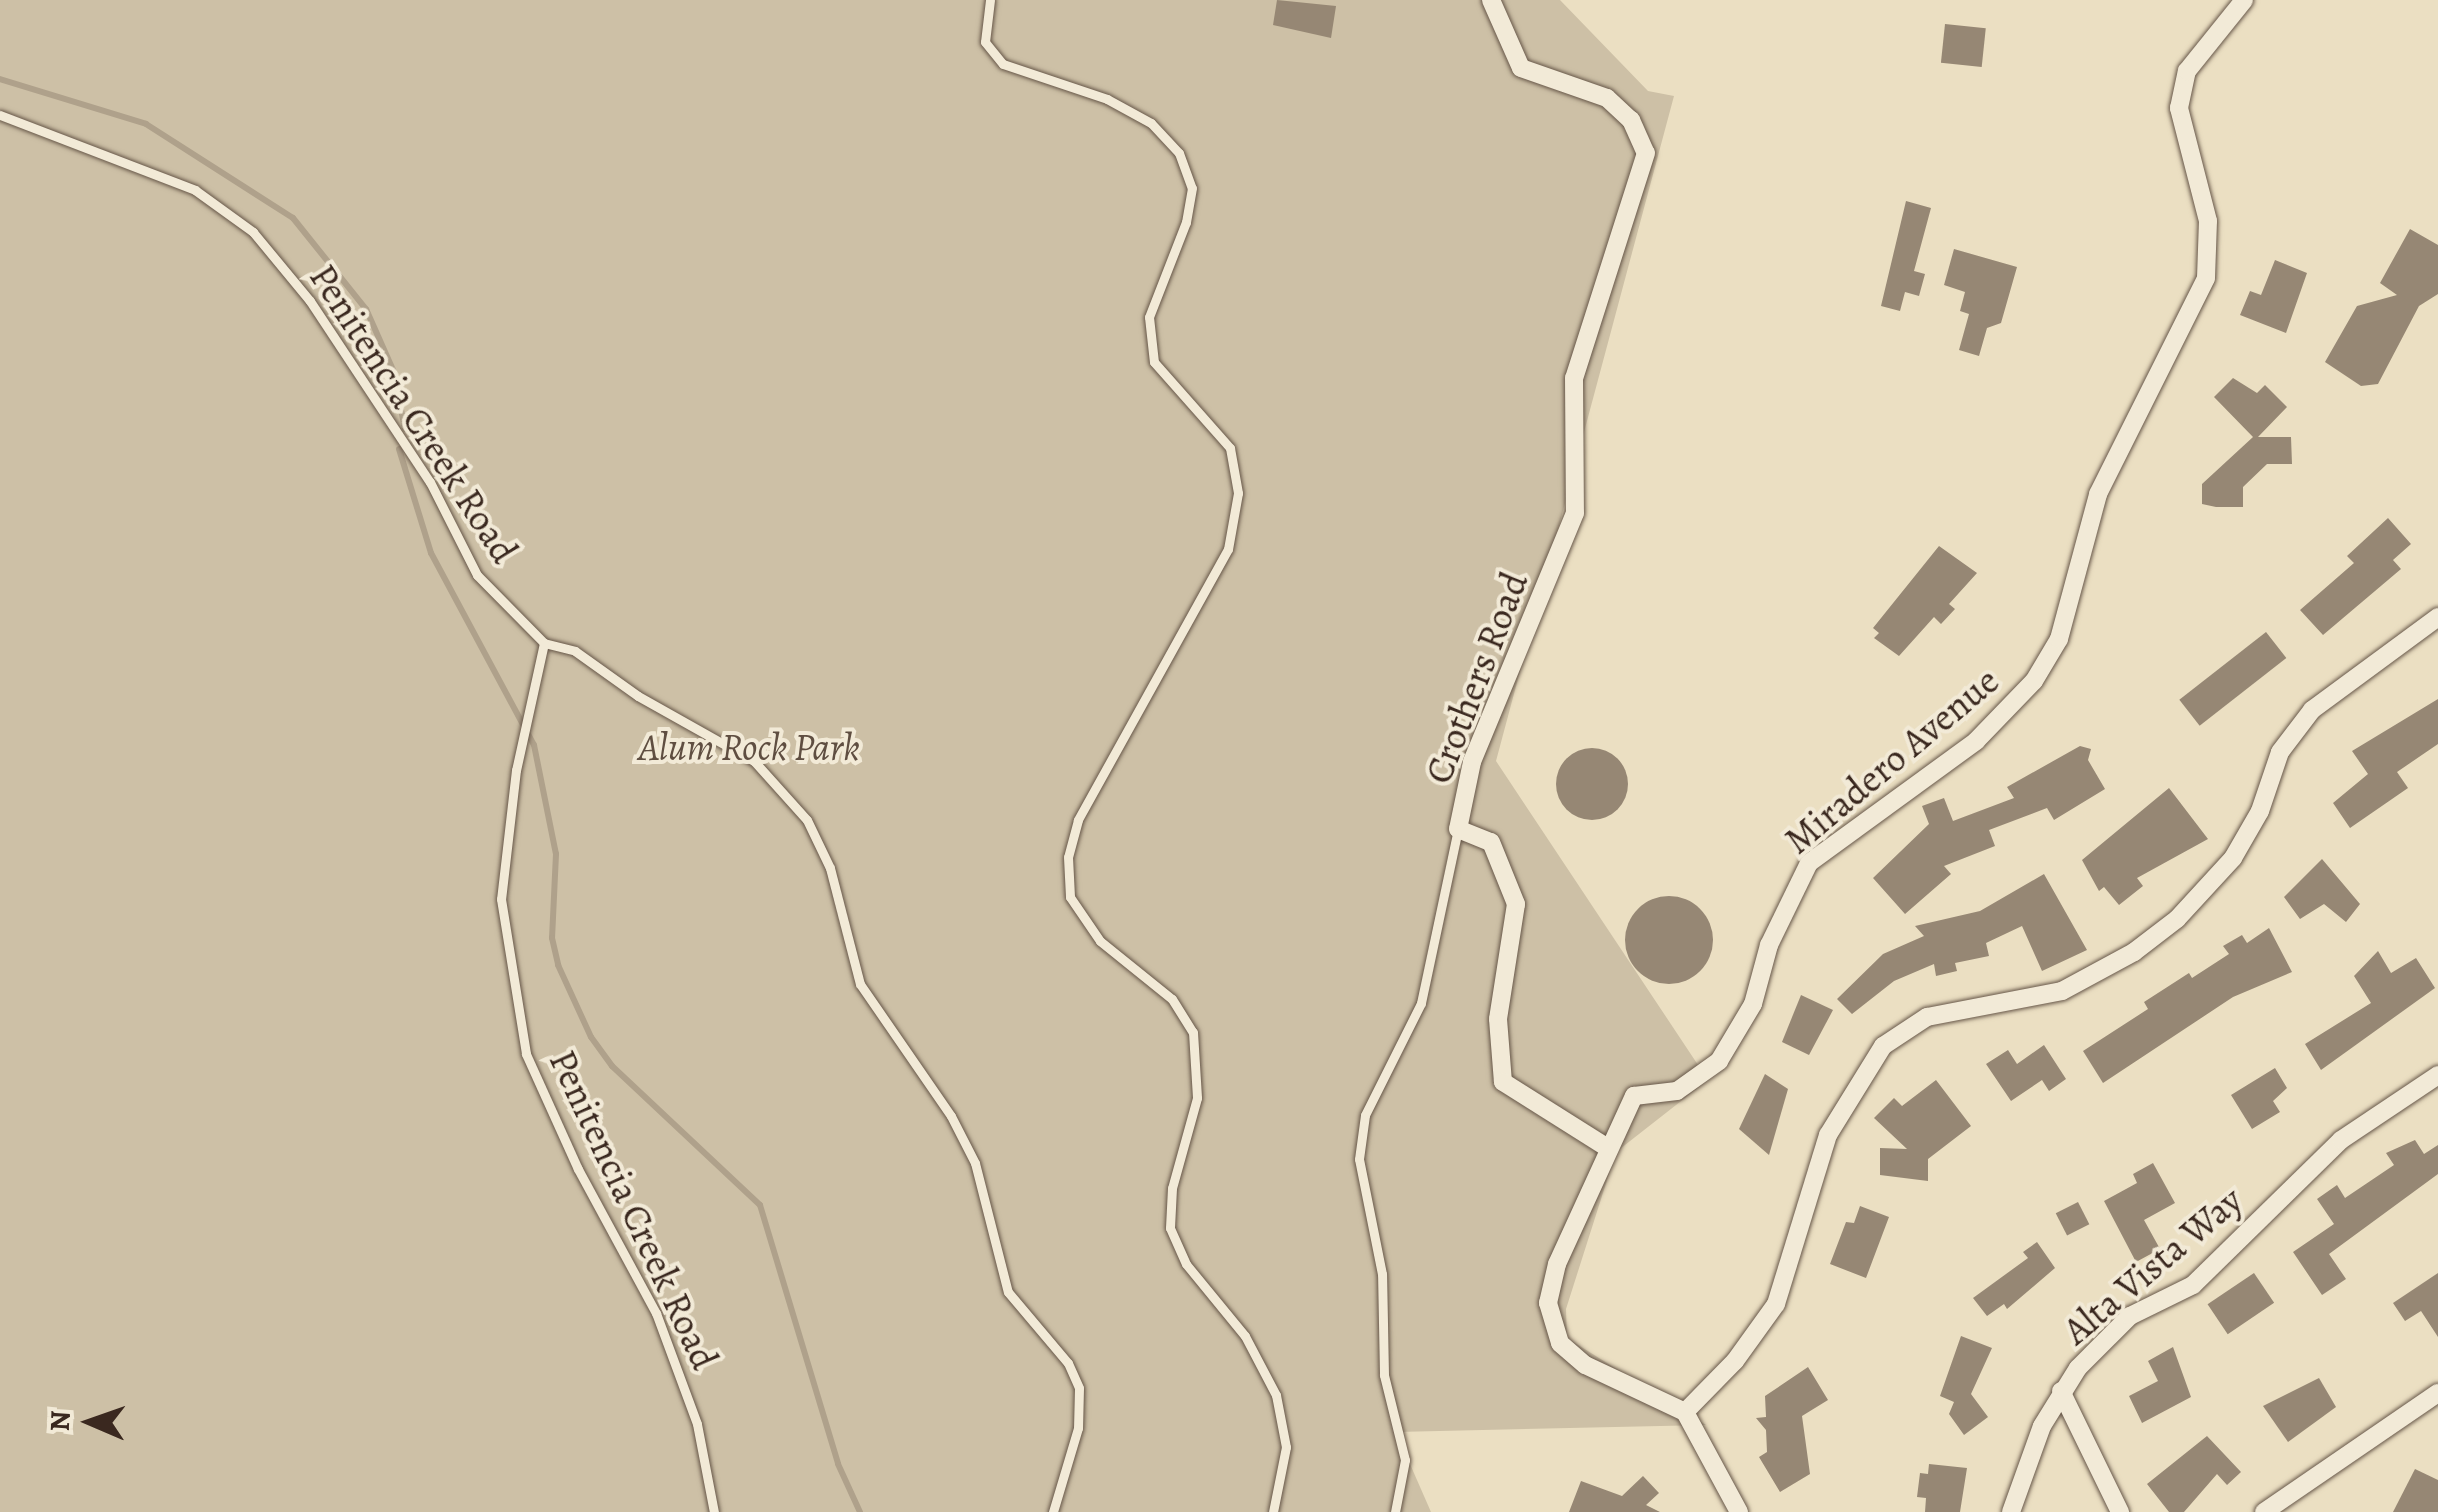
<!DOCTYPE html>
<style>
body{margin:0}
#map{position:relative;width:2438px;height:1512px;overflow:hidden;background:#ebdfc2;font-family:Alegreya,serif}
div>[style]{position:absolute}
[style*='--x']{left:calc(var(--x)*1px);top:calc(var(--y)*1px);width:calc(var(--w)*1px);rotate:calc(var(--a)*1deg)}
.green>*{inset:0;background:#cdc0a6}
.stream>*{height:6px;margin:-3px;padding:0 3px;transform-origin:3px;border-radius:3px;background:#afa18b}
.building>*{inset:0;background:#968774;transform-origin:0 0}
.round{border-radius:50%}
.roads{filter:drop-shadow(0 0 2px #665648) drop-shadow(0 0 2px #665648)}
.service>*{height:9px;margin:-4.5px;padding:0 4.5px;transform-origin:4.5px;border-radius:4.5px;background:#f2ead7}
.minor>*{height:18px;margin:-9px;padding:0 9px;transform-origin:9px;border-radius:9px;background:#f2ead7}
span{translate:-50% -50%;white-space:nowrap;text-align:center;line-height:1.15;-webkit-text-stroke:8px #f2ead7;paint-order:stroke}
.street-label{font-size:38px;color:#3a281f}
.park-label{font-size:38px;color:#5f4e41;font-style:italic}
.north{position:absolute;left:40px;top:1372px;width:100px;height:100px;-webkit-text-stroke:8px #f2ead7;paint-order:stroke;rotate:272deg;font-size:28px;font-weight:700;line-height:40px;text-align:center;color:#3a281f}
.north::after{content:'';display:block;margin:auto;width:35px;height:45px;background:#3a281f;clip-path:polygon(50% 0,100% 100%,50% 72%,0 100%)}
</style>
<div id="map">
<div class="green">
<i style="clip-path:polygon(0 0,1560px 0,1648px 91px,1674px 96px,1496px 761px,1708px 1080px,1616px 1152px,1566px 1309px,1567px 1338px,1706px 1425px,1396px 1432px,1431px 1512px,0 1512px)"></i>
</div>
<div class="stream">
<i style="--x:0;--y:79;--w:153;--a:17.1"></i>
<i style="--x:146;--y:124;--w:174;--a:32.6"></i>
<i style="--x:293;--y:218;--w:117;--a:51.3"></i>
<i style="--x:366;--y:309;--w:67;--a:66.1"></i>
<i style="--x:393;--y:370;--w:60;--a:78.5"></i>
<i style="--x:399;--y:449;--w:109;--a:72.9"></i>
<i style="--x:431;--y:553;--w:218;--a:61.8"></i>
<i style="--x:534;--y:745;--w:111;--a:78.6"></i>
<i style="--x:556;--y:854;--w:84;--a:92.7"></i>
<i style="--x:552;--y:938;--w:28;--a:77"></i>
<i style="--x:558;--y:965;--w:79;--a:65.4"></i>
<i style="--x:591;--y:1037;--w:36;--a:54"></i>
<i style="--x:612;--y:1066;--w:203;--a:43.2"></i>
<i style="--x:760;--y:1205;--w:270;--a:73.2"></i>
<i style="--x:838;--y:1464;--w:53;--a:65.4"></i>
</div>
<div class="building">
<i style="clip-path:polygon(1277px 0,1336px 6px,1331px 38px,1273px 25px)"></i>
<i style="left:1945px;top:24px;width:41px;height:39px;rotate:6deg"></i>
<i style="clip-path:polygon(1906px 201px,1931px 208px,1914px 271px,1925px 274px,1919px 296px,1905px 292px,1900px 311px,1881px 306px)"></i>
<i style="clip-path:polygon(2410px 229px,2438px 245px,2438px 294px,2419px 306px,2378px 384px,2361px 386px,2325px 362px,2357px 306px,2397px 295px,2380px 283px)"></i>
<i style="clip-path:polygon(1954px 249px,2017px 267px,2001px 323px,1987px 328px,1979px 356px,1959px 350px,1969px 314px,1960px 311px,1965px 292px,1944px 285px)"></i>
<i style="clip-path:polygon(2275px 260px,2307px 273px,2286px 333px,2240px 315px,2250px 291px,2261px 295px)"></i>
<i style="clip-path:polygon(2233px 378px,2257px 393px,2265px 385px,2287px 407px,2258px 437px,2291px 437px,2292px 464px,2267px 464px,2243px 487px,2243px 507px,2216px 507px,2202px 504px,2202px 484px,2253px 437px,2214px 397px)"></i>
<i style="clip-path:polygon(2388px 518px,2411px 544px,2393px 560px,2401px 569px,2323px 635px,2300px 610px,2354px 563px,2347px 556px)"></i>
<i style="clip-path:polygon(1939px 546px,1977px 573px,1949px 604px,1955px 609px,1941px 624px,1934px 617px,1899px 656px,1874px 638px,1879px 633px,1873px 628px)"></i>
<i style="left:2266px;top:632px;width:33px;height:110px;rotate:52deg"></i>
<i style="clip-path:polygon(2438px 699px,2438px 744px,2397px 772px,2408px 788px,2350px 828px,2333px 803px,2368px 774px,2352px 751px)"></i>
<i style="clip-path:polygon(2080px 746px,2091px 749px,2088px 760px,2105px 789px,2054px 820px,2047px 808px,1989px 830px,1995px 846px,1944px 866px,1951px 874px,1905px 914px,1873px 878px,1929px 824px,1922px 806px,1944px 798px,1953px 821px,2014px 798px,2007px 787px)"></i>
<i class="round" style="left:1556px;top:748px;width:72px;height:72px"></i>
<i style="clip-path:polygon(2169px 788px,2208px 839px,2137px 878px,2143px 886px,2119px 905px,2104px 887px,2099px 891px,2082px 860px)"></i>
<i style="clip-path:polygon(2322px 859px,2360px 904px,2346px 922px,2324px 904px,2300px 919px,2284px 897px)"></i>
<i style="clip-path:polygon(2044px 874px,2087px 950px,2042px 971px,2022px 926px,1986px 943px,1989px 956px,1955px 963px,1957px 971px,1936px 976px,1934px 964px,1894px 981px,1852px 1014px,1837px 999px,1883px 954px,1924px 936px,1915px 926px,1980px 911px)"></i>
<i class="round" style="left:1625px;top:896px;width:88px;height:88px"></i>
<i style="clip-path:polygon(2269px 928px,2292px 972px,2233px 997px,2103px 1083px,2083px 1051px,2148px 1009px,2144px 1002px,2189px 973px,2192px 978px,2229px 954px,2223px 946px,2242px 935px,2247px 943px)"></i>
<i style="clip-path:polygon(2378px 951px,2391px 973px,2416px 958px,2435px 988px,2321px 1070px,2305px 1044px,2371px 1003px,2354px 976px)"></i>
<i style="clip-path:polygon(1801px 995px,1833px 1010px,1809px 1055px,1782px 1042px)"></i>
<i style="clip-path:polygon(2044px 1045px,2066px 1079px,2049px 1091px,2042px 1080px,2011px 1101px,1986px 1064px,2008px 1050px,2017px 1064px)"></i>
<i style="clip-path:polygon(2275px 1068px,2287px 1088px,2273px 1101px,2280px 1112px,2252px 1129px,2231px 1095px)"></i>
<i style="clip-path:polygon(1765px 1074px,1788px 1089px,1769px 1155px,1739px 1129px)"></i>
<i style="clip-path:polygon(1936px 1080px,1971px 1126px,1928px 1159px,1928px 1181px,1880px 1175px,1880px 1148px,1907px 1149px,1874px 1118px,1894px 1098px,1902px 1106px)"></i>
<i style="clip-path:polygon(2415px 1140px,2424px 1154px,2438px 1145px,2438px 1174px,2329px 1254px,2346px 1279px,2322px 1295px,2293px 1252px,2334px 1224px,2317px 1199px,2337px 1185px,2345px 1198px,2394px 1165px,2386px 1153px)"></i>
<i style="clip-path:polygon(2153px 1163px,2175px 1203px,2144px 1220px,2160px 1249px,2136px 1262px,2104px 1201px,2137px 1183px,2133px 1174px)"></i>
<i style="left:2078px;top:1202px;width:25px;height:25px;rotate:63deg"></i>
<i style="clip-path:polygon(1860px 1206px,1889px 1217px,1866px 1278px,1830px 1264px,1846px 1222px,1854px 1223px)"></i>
<i style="clip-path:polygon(2037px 1242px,2055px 1268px,2007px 1309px,2004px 1304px,1987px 1316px,1973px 1298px,2028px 1258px,2023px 1252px)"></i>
<i style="left:2254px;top:1273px;width:36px;height:56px;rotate:56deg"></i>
<i style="clip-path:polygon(2438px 1273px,2438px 1337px,2421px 1311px,2405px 1321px,2393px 1303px)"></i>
<i style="clip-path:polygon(1961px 1336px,1992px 1348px,1971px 1394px,1988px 1417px,1964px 1435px,1949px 1414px,1954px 1402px,1940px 1396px)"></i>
<i style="clip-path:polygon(2173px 1347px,2191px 1397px,2142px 1423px,2129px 1396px,2158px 1381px,2148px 1361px)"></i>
<i style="clip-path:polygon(1808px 1367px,1828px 1400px,1802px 1416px,1810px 1474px,1780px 1492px,1759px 1457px,1767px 1452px,1766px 1430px,1756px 1418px,1766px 1417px,1765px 1396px)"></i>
<i style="clip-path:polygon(2319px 1378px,2336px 1407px,2288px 1442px,2263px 1406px)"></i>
<i style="clip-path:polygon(2207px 1436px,2241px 1472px,2227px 1485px,2217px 1474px,2184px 1512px,2169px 1512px,2147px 1484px)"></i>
<i style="clip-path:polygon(1929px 1464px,1967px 1468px,1960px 1512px,1925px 1512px,1926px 1498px,1917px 1497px,1920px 1473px,1928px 1474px)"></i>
<i style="clip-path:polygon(2415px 1469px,2438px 1480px,2438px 1512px,2393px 1512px)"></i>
<i style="clip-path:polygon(1643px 1476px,1659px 1493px,1646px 1505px,1660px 1512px,1569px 1512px,1581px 1481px,1622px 1496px)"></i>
</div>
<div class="roads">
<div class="service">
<i style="--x:990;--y:0;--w:42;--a:96.8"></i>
<i style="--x:985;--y:42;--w:28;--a:51"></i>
<i style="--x:1003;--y:64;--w:110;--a:18.6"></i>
<i style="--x:1107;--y:99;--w:50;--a:28.6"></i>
<i style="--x:1151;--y:123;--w:41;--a:47"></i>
<i style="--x:1179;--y:153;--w:37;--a:70"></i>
<i style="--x:1192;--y:188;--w:35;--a:100"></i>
<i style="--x:1186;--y:222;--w:102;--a:111.3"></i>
<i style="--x:1149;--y:317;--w:45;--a:83.7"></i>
<i style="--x:1154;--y:362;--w:115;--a:48.5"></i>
<i style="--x:1230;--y:448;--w:46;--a:79.9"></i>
<i style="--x:1238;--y:493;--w:57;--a:100.1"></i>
<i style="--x:1228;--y:549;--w:310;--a:119"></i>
<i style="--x:1078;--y:820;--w:38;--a:105"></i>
<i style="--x:1068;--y:857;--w:40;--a:87.1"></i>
<i style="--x:1070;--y:897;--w:53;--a:55.7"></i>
<i style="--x:1100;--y:941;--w:92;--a:38.9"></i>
<i style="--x:1172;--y:999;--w:39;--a:58"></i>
<i style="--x:1193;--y:1032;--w:66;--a:86.5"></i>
<i style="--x:1197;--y:1098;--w:93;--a:105.5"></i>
<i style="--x:1172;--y:1188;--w:40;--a:92.9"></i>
<i style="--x:1170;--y:1228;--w:39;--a:66"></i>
<i style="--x:1186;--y:1264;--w:93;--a:50.7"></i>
<i style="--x:1245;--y:1336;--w:67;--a:62.3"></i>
<i style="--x:1276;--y:1395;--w:53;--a:79.1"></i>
<i style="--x:1286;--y:1447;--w:66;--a:101.3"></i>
<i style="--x:0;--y:115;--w:209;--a:21"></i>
<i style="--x:195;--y:190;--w:72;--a:35.9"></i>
<i style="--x:253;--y:232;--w:89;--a:50.4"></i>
<i style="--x:310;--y:301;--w:217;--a:56.5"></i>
<i style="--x:430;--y:482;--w:104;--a:63.2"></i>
<i style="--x:477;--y:575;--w:95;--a:45.4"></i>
<i style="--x:544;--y:643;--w:32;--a:14"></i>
<i style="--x:575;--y:651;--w:77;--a:35.5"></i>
<i style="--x:638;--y:696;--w:133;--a:29.3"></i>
<i style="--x:754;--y:761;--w:79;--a:48.1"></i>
<i style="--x:807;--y:820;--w:53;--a:64.4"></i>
<i style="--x:830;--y:868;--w:120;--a:75.5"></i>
<i style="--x:860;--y:984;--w:160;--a:55.4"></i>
<i style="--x:951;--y:1116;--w:53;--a:62.9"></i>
<i style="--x:975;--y:1163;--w:133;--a:75.7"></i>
<i style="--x:1008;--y:1292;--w:93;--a:49.8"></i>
<i style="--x:1068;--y:1363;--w:27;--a:66"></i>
<i style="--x:1079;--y:1388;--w:40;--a:91.4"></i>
<i style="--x:1078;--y:1428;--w:88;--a:106.6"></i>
<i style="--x:544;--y:643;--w:130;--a:102.4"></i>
<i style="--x:516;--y:770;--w:130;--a:96.6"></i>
<i style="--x:501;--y:899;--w:157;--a:80.8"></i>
<i style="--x:526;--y:1054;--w:126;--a:65.7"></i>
<i style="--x:578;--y:1169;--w:164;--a:61.6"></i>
<i style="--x:656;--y:1313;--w:118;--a:69.7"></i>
<i style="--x:697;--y:1424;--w:90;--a:79.1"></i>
<i style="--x:1395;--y:1512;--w:53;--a:-79.1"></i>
<i style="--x:1405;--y:1460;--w:88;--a:-103.9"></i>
<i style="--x:1384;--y:1375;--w:101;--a:-91.1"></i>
<i style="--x:1382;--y:1274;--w:117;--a:-101.3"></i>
<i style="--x:1359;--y:1159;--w:44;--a:-82.2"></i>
<i style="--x:1365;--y:1115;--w:125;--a:-63.4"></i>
<i style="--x:1421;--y:1003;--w:178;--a:-78"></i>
</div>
<div class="minor">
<i style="--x:1491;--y:0;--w:74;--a:66.2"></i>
<i style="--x:1521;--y:68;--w:91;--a:19.2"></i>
<i style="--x:1607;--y:98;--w:33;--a:43"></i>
<i style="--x:1631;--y:120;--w:36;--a:66"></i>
<i style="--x:1646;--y:153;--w:236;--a:107.7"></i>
<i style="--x:1574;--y:378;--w:135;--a:89.6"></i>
<i style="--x:1575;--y:513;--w:269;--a:112.5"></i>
<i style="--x:1472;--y:762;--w:68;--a:101.8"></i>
<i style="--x:1458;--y:829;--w:35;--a:22"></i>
<i style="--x:1491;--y:842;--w:67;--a:68"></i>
<i style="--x:1516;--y:904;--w:116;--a:98.9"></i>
<i style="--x:1498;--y:1019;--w:63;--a:85.5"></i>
<i style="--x:1503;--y:1082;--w:124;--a:32.2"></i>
<i style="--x:2061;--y:1391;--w:135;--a:64"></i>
<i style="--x:1685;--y:1412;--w:71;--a:-45.6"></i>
<i style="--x:1735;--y:1361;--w:70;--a:-54.3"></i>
<i style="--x:1776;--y:1304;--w:177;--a:-72.9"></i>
<i style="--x:1828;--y:1135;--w:105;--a:-58.3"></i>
<i style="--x:1883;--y:1046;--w:53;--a:-33.4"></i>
<i style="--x:1927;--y:1017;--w:137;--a:-10.9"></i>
<i style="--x:2062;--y:991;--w:82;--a:-28.4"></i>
<i style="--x:2134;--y:952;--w:54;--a:-37.5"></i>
<i style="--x:2177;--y:919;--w:83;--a:-47.4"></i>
<i style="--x:2233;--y:858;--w:54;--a:-60.1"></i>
<i style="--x:2260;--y:811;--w:62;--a:-71.3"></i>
<i style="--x:2280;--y:752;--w:53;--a:-52.7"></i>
<i style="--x:2312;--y:710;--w:157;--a:-36.4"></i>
<i style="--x:1739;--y:1512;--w:114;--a:-118.4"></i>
<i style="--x:1685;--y:1412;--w:110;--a:-154.8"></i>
<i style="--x:1585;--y:1365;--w:33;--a:-139"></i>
<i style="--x:1560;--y:1343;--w:42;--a:-106.7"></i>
<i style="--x:1548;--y:1303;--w:40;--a:-77"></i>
<i style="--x:1557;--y:1264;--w:185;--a:-65.4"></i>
<i style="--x:1634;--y:1096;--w:43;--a:-6.6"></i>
<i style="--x:1677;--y:1091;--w:52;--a:-35.5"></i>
<i style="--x:1719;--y:1061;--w:66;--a:-59.2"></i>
<i style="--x:1753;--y:1004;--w:61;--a:-74.8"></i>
<i style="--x:1769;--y:945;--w:91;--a:-64"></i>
<i style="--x:1809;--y:863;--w:207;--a:-36.1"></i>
<i style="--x:1976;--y:741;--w:83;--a:-46"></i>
<i style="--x:2034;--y:681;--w:49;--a:-59.2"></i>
<i style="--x:2059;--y:639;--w:150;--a:-74.9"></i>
<i style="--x:2098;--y:494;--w:241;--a:-63.4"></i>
<i style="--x:2206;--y:278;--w:57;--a:-88"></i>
<i style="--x:2208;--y:221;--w:117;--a:-104.4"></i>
<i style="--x:2179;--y:108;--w:38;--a:-78"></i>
<i style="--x:2187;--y:71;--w:91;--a:-51.2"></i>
<i style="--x:2011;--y:1512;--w:91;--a:-70.2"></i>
<i style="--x:2042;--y:1426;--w:68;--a:-58.2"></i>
<i style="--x:2078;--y:1368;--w:74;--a:-45"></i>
<i style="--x:2130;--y:1316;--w:70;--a:-26.2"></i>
<i style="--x:2193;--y:1285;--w:207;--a:-44.4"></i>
<i style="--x:2341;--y:1140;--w:117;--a:-33.8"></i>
<i style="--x:2264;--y:1512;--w:211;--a:-34.4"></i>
</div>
</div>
<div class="street-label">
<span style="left:413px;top:414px;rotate:57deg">Penitencia Creek Road</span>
<span style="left:1477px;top:678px;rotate:-69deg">Crothers Road</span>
<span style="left:1892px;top:761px;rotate:-40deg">Miradero Avenue</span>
<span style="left:633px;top:1210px;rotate:65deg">Penitencia Creek Road</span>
<span style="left:2153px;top:1266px;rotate:-40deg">Alta Vista Way</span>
</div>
<div class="park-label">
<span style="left:749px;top:748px">Alum Rock Park</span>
</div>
<div class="north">N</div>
</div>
